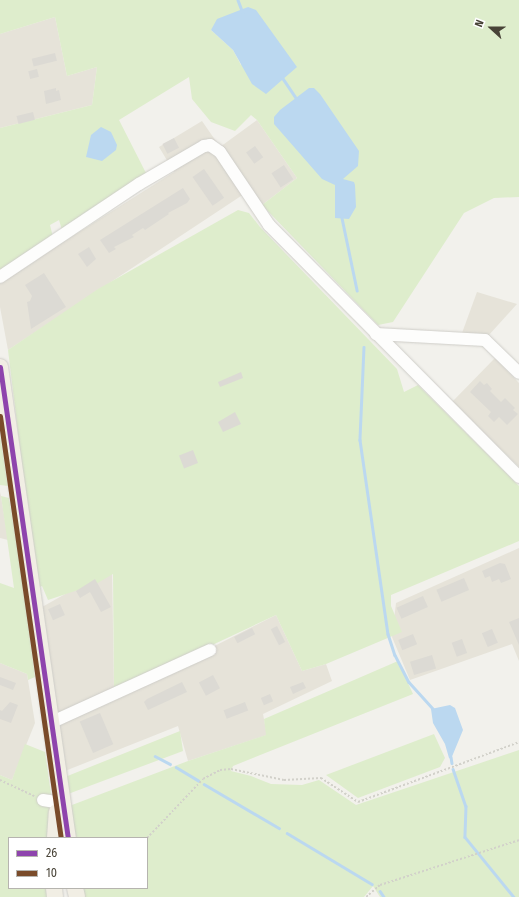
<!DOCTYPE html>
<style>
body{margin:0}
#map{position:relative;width:519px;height:897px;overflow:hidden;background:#f2f1ec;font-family:"Fira Sans Condensed",sans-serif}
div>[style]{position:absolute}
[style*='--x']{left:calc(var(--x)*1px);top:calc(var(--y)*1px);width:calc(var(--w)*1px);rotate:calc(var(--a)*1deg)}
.residential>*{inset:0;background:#e6e3d9}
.green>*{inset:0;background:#deedcc}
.water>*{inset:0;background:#bbd8f0}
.stream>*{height:2.5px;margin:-1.25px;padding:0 1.25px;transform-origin:1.25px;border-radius:1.25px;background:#bbd8f0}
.building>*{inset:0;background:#dcdad4;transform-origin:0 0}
.path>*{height:1.5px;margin-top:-0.75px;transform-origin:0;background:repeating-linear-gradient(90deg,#d2d1ca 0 2px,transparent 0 4px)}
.roads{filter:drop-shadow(0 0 1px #cecdc8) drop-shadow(0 0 1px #cecdc8)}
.minor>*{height:12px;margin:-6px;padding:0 6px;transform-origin:6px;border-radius:6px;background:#fdfdfc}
.major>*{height:16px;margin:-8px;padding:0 8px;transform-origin:8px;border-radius:8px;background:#f1eee4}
.bus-1>*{height:5px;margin:-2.5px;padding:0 2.5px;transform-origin:2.5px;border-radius:2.5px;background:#8e44ad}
.bus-2>*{height:5px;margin:-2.5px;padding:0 2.5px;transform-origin:2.5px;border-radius:2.5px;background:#7a4b2a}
span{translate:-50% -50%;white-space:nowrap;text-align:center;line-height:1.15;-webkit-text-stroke:3px #fff;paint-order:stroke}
.legend{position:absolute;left:8px;top:837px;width:140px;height:52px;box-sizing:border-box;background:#fff;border:1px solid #b6b4af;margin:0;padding:5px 7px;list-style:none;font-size:12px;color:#484337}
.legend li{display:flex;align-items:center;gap:8px;height:20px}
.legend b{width:20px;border:1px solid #b6b4af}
.north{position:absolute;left:471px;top:8px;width:40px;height:40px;-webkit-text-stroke:3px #fff;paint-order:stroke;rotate:291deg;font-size:11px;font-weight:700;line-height:16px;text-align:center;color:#484337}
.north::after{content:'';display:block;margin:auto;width:14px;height:18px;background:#484337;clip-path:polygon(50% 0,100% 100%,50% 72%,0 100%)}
</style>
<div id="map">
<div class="residential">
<i style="clip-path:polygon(55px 17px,67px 76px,97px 67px,92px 105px,0 128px,0 34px)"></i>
<i style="clip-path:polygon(257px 120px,297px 178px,262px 205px,250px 191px,241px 196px,8px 350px,0 307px,0 282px,174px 172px,159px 147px,202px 121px,220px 147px)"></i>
<i style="clip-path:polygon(477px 292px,517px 304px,488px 336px,462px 333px)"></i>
<i style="clip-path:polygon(495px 358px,519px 383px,519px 467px,452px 402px)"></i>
<i style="clip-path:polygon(0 492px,1px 496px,8px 540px,0 538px)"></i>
<i style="clip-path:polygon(519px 548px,519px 661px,512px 644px,410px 680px,392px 637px,396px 603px)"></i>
<i style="clip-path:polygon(112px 568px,114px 691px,187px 660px,276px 615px,302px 671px,326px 664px,332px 681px,263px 714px,267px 735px,188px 761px,178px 726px,65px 771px,42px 607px)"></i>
<i style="clip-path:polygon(0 663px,27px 674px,35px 723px,12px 780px,0 775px)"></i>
</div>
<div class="green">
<i style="clip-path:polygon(evenodd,0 0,519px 0,519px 197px,494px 198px,464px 213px,393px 322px,378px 325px,262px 205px,297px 178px,257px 120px,251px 115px,235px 131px,211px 122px,192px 99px,189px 77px,119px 120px,147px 175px,62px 230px,59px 220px,50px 225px,53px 237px,0 273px,0 128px,92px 105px,97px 67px,67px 76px,55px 17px,0 34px,0 0,248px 7px,241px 65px,233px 50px,211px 30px,248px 7px)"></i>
<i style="clip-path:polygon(238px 210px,249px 213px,260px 227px,397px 369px,404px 392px,418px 385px,519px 486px,519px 541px,391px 595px,391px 606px,402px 632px,326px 664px,302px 671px,276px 615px,114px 691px,113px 574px,96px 584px,48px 600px,42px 586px,37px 588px,8px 350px,98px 289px)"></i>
<i style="clip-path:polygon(0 435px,8px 486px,0 485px)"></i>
<i style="clip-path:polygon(1px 496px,9px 498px,21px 570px,35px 677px,28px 680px,27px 674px,0 663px,0 583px,14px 588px)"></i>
<i style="clip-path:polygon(398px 661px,413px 694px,233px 766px,231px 771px,251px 776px,271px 784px,302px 785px,319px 780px,356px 805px,519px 750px,519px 897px,380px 897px,373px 886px,364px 897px,81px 897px,79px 888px,147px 888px,147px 838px,72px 838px,67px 809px,72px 805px,188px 761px,266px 735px,264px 719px)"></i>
<i style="clip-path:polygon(180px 731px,183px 751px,68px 794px,65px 777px)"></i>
<i style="clip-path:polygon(434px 734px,445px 758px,440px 767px,358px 798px,326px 775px)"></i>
<i style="clip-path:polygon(25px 744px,45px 752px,51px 794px,45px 796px,41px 802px,52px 808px,50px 838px,9px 838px,9px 888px,47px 888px,47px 897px,0 897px,0 775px,12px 780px)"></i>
</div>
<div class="water">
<i style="clip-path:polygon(248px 7px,256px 10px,297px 67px,266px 94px,252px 84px,233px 50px,211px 30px,217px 19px)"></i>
<i style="clip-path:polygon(309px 88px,314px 88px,320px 94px,359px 151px,358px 166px,343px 179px,354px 182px,355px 185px,356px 207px,349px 219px,335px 218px,335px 185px,322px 179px,274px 124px,274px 117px,280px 110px)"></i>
<i style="clip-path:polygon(101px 127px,111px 132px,117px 145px,116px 150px,102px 161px,86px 157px,91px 135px)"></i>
<i style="clip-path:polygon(450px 705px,455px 708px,463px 730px,451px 759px,449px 758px,445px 744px,433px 723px,431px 709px)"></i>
</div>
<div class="stream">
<i style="--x:238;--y:0;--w:14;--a:69"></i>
<i style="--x:282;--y:77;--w:29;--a:56"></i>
<i style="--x:342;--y:218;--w:74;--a:78.2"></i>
<i style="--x:364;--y:347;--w:93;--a:92.5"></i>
<i style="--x:360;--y:440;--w:196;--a:81.8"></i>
<i style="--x:388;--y:634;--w:22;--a:72"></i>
<i style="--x:395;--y:655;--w:30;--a:63"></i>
<i style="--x:409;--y:682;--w:36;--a:48"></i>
<i style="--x:155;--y:756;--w:17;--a:28"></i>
<i style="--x:451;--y:757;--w:6;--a:81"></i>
<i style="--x:176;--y:767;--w:26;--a:31"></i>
<i style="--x:453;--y:769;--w:39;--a:71"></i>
<i style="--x:466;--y:806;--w:31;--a:92"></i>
<i style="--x:465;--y:837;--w:77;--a:50.8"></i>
<i style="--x:204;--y:784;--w:87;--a:30.4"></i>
<i style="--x:287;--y:833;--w:99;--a:31"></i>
<i style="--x:380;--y:891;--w:7;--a:56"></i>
</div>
<div class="building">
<i style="left:55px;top:53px;width:8px;height:24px;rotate:76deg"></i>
<i style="left:37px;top:69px;width:8px;height:9px;rotate:76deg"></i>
<i style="clip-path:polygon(56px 88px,56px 91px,59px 90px,61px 100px,46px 104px,44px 91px)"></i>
<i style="left:33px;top:112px;width:8px;height:17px;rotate:76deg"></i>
<i style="left:174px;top:138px;width:11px;height:13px;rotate:63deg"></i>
<i style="left:255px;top:146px;width:14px;height:11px;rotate:54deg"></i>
<i style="left:284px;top:165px;width:17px;height:15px;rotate:57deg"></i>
<i style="left:204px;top:169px;width:35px;height:14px;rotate:55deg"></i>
<i style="clip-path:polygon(183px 188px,190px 199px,187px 203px,168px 213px,169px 214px,145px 230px,143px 228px,132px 235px,134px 237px,114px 247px,116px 249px,109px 253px,100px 240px)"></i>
<i style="clip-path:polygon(89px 247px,96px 259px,87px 267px,78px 254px)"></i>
<i style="clip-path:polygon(44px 273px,66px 307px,31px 329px,27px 302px,30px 301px,32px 296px,25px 285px)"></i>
<i style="clip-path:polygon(241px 372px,243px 378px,220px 387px,218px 382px)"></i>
<i style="clip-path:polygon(480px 381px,484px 385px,487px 383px,492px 389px,490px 391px,501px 402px,505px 398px,515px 408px,513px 410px,518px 414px,507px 425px,499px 417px,494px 422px,488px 416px,491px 412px,470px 392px)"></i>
<i style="clip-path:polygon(235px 412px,241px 424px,223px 432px,218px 422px)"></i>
<i style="left:193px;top:450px;width:14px;height:15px;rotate:69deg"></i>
<i style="clip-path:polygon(500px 563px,505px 564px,511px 579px,501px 583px,499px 579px,492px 582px,490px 576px,485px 578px,482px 571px)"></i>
<i style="left:464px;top:578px;width:13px;height:30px;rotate:67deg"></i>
<i style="clip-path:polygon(95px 579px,111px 607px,101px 612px,90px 592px,80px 598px,76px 591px)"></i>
<i style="left:423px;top:596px;width:12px;height:29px;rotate:66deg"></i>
<i style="left:60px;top:604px;width:12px;height:13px;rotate:66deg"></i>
<i style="clip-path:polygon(519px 618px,519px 645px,509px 622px)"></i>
<i style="left:277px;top:626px;width:18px;height:7px;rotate:63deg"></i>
<i style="left:252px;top:628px;width:7px;height:20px;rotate:63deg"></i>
<i style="left:492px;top:629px;width:15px;height:11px;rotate:67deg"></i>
<i style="left:413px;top:634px;width:11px;height:16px;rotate:68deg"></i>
<i style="left:462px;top:639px;width:15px;height:11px;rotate:70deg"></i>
<i style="left:432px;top:655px;width:14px;height:23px;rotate:73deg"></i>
<i style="left:213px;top:675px;width:15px;height:16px;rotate:62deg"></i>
<i style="clip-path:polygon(0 677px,16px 683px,13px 690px,0 685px)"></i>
<i style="clip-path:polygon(182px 682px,187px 692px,148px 710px,144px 702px,147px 699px)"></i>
<i style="clip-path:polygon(303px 682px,306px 688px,293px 694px,290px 687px)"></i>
<i style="left:270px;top:694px;width:8px;height:10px;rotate:67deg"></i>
<i style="clip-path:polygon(10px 702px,18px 705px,11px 723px,0 719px,0 710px,2px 711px)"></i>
<i style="left:245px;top:702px;width:9px;height:23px;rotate:69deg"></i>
<i style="left:100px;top:713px;width:34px;height:22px;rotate:67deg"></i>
</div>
<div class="path">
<i style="--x:0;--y:780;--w:38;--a:25"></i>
<i style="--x:147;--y:838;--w:81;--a:-46.5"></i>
<i style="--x:203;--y:779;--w:19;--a:-28"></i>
<i style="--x:220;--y:770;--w:11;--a:-5"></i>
<i style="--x:231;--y:769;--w:54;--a:11.7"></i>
<i style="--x:284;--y:780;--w:37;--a:-3"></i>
<i style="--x:321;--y:778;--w:44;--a:33"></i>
<i style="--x:358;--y:802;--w:172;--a:-20.4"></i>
<i style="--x:366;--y:897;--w:18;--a:-41"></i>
<i style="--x:380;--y:885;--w:146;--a:-17.9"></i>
</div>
<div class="roads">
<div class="minor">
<i style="--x:0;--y:277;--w:167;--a:-33.8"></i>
<i style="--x:139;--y:184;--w:75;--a:-30.3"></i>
<i style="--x:204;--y:146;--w:6;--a:-9"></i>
<i style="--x:210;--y:145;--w:12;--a:35"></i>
<i style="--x:220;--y:152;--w:88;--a:56.1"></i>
<i style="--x:269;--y:225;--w:355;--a:45.2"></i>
<i style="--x:376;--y:334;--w:109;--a:3.2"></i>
<i style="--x:485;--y:340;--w:47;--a:44.1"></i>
<i style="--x:50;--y:723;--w:176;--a:-24.5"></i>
<i style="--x:43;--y:800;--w:19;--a:9"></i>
</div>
<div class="major">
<i style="--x:0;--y:367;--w:476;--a:81.8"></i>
<i style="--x:55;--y:838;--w:26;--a:-86"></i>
<i style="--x:54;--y:888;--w:9;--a:84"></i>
<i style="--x:75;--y:888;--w:9;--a:77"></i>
</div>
</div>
<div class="bus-1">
<i style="--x:0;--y:367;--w:476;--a:81.8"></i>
</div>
<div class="bus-2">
<i style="--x:0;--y:416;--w:426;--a:81.8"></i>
</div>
<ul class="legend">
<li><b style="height:5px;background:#8e44ad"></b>26</li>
<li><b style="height:5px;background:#7a4b2a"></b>10</li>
</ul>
<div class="north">N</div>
</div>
